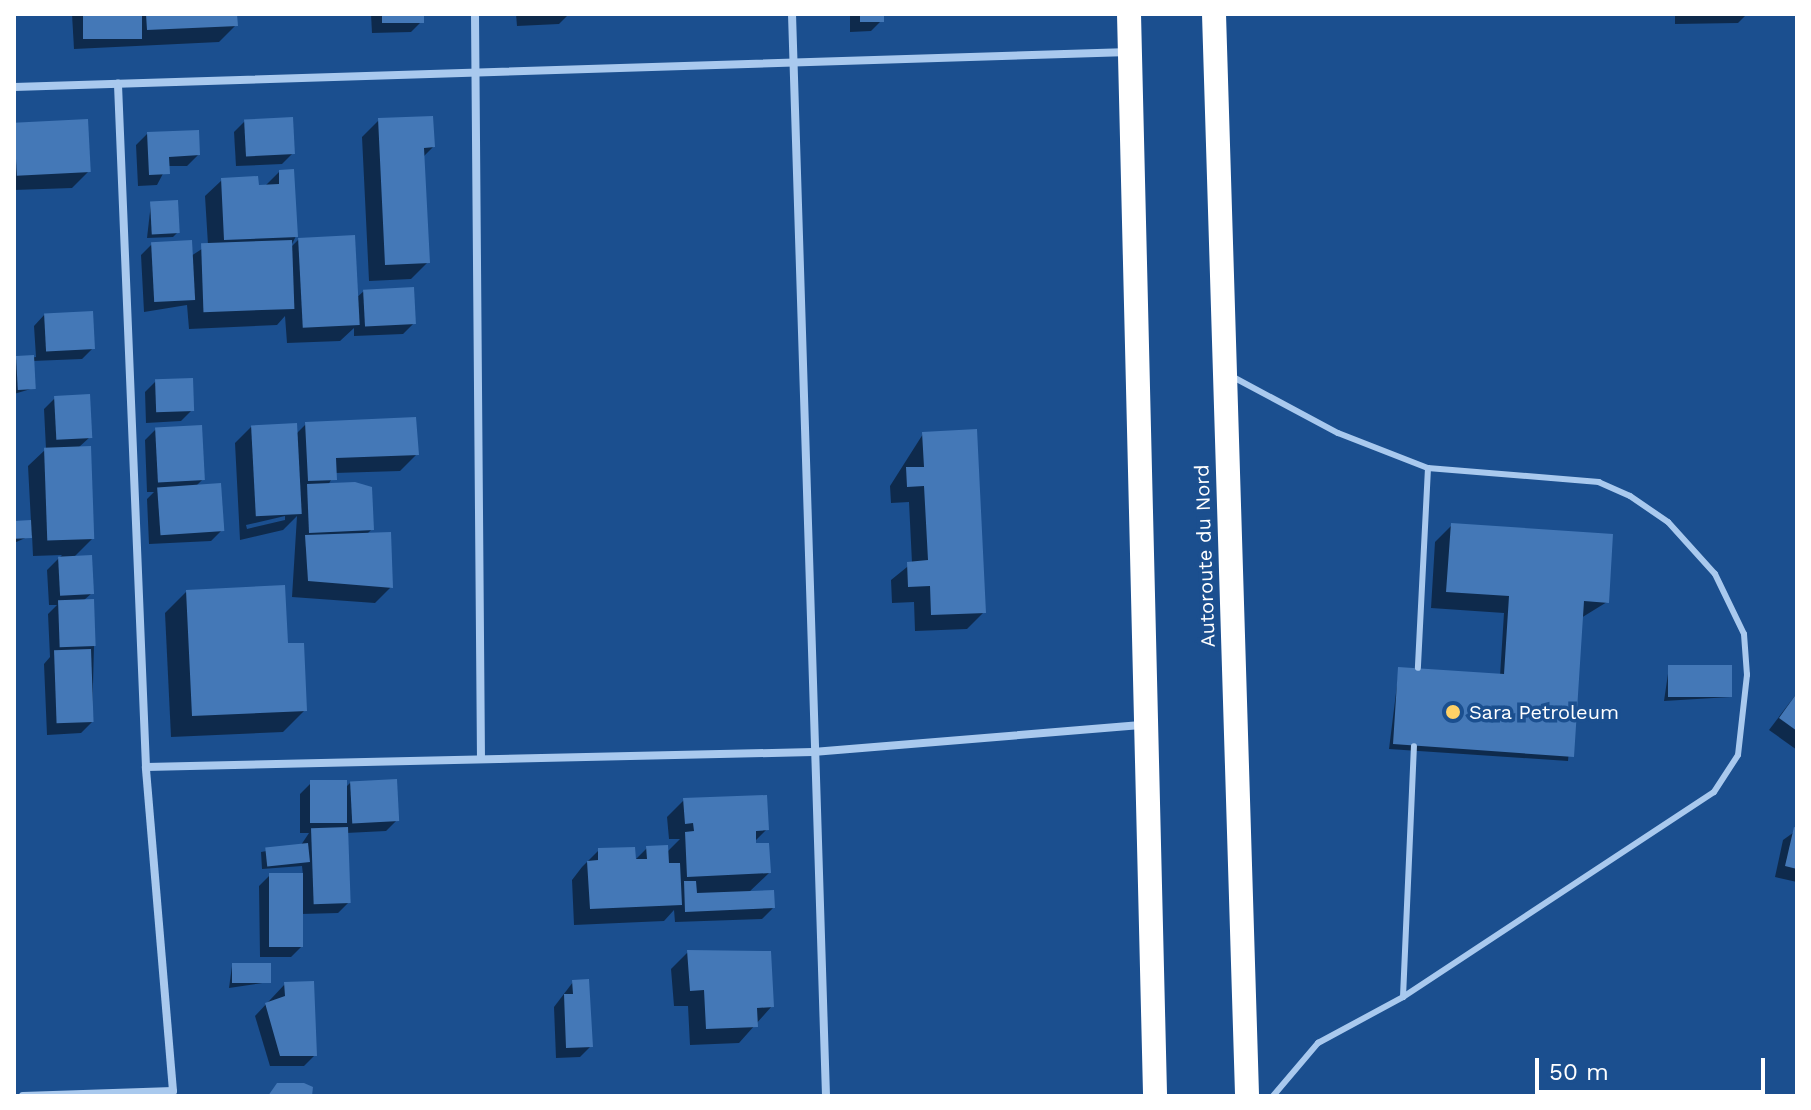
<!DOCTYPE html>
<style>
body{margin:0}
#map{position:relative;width:1811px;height:1110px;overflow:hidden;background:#1b4f8f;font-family:"Work Sans",sans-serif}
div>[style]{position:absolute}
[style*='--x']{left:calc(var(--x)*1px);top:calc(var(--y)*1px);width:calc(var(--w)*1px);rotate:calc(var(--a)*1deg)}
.shadow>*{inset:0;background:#0007}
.building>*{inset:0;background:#4478b7;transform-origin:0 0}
.service>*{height:6px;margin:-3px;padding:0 3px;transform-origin:3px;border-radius:3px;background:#a9c9ee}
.minor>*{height:8px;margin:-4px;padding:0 4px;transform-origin:4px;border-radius:4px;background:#a9c9ee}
.motorway>*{height:24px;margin:-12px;padding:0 12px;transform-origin:12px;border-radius:12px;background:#fff}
.dots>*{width:22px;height:22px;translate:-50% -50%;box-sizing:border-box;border:4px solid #1b4f8f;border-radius:50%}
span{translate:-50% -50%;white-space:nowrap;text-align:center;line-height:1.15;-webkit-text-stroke:7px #1b4f8f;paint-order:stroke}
.street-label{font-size:20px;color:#fff}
.poi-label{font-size:20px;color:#fff}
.left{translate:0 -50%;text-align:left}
.frame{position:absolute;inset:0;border:16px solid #fff;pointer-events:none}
.scale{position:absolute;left:1535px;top:1058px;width:230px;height:36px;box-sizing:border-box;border:4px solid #fff;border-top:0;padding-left:10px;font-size:24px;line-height:28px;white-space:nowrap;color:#fff;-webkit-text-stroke:6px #1b4f8f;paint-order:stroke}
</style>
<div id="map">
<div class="shadow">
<i style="clip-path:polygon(72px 14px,235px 14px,236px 25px,219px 42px,74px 49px)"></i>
<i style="clip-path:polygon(371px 14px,422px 14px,422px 21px,411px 32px,372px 33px)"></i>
<i style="clip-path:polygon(516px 14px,569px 14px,559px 24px,517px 26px)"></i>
<i style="clip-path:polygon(850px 14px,882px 14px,882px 20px,871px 31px,850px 32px)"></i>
<i style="clip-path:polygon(1675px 14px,1747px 14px,1738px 23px,1675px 24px)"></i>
<i style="clip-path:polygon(379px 120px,433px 147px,423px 157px,428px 262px,411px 279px,369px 281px,362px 137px)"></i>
<i style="clip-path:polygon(245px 121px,293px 153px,282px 164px,236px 166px,234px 132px)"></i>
<i style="clip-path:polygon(14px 125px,89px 171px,72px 188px,14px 190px)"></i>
<i style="clip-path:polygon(147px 134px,198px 155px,187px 166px,167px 166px,157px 185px,138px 186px,136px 145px)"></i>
<i style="clip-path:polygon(279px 172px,296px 236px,290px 248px,299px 239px,356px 298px,364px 291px,414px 323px,403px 334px,354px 336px,354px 328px,340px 341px,287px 343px,285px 316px,277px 325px,189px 329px,187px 305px,144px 312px,141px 255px,152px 244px,191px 256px,208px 245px,205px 196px,222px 180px,265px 186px)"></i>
<i style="clip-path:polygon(151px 203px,178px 232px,173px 237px,147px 238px)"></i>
<i style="clip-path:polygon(45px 314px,93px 348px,82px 359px,32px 361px,34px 388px,14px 394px,14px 360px,36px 357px,34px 326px)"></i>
<i style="clip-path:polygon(156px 381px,192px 410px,181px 421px,146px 423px,145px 392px)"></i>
<i style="clip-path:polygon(55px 398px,90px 437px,78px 448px,93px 538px,73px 558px,92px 593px,83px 601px,94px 646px,92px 722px,81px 733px,47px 735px,44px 664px,50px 657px,48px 614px,57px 605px,49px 605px,47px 570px,62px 555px,33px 556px,32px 535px,14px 543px,14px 523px,31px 522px,28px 466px,46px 449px,44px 409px)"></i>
<i style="clip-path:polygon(evenodd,306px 424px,417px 454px,400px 471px,335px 473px,327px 487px,372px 529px,366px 535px,391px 587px,375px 603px,292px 597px,297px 516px,283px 530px,240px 540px,235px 443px,251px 427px,296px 434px,306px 424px,285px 516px,285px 520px,247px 529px,246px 525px,285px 516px)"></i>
<i style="clip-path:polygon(156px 429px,203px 479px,196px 486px,222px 530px,211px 541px,149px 544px,147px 499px,154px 492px,147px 492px,145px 440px)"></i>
<i style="clip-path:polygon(923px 434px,984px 612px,967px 629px,915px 631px,914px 602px,892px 603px,891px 580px,912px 563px,909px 502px,891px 503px,890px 486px)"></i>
<i style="clip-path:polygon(1452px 525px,1607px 602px,1581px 618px,1568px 761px,1389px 749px,1399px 669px,1500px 676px,1504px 613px,1431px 608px,1435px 542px)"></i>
<i style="clip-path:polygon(186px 592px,286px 645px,305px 710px,283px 732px,171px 737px,165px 613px)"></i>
<i style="clip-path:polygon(1669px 667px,1730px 697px,1664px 701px)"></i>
<i style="clip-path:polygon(1797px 693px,1797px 750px,1769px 730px)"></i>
<i style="clip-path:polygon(351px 782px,397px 820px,386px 831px,346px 833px,349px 902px,338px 913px,301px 914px,302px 946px,291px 957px,260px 957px,259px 886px,270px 875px,303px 875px,302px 866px,262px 869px,261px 852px,301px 845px,309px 833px,300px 833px,300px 794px,311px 783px,345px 788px)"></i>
<i style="clip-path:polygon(684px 800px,767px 829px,754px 842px,769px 873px,748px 893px,773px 908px,762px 919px,675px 922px,674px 910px,664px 921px,574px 925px,572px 880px,582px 867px,599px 850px,634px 861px,647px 848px,666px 853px,680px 839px,669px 839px,667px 817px)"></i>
<i style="clip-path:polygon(1797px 830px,1797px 882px,1775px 877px,1783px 840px)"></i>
<i style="clip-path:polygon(688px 952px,772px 1006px,739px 1043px,690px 1045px,688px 1006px,674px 1006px,671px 969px)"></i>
<i style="clip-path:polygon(232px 966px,269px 982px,229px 988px)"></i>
<i style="clip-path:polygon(573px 982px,591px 1046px,580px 1057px,556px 1058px,554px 1007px)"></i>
<i style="clip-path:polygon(285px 984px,315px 1055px,304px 1066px,270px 1066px,255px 1016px)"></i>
</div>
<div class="building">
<i style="left:83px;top:14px;width:59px;height:25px"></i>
<i style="clip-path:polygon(146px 14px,237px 14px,238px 26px,147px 30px)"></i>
<i style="left:382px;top:14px;width:42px;height:9px"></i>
<i style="left:860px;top:14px;width:24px;height:8px"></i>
<i style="clip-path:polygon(433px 116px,435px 147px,424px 148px,430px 263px,385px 265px,378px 118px)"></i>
<i style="left:293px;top:117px;width:37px;height:49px;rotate:87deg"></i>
<i style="left:88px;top:119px;width:53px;height:74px;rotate:87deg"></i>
<i style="clip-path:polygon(199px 130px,200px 155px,169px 157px,170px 174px,149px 175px,147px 132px)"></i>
<i style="clip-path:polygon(294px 169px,298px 237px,224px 240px,221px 178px,258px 176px,259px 185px,279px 184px,279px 170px)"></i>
<i style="left:178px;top:200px;width:33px;height:28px;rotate:87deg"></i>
<i style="left:355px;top:235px;width:90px;height:57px;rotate:87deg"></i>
<i style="left:192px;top:240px;width:60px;height:41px;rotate:87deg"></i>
<i style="left:292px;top:240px;width:69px;height:91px;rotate:88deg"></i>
<i style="left:414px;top:287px;width:37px;height:51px;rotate:87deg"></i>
<i style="left:93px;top:311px;width:38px;height:49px;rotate:87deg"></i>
<i style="left:34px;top:355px;width:34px;height:18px;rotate:87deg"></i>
<i style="left:193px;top:378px;width:33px;height:38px;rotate:88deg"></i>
<i style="left:90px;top:394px;width:44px;height:36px;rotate:87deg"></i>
<i style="clip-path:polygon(416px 417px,419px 455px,336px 458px,337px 480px,308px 481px,305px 422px)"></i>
<i style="left:297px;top:423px;width:91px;height:46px;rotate:87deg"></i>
<i style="left:202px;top:425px;width:55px;height:47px;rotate:87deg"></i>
<i style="clip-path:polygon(977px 429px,986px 613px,931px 615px,930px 586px,908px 587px,907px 562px,928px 560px,924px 486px,907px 487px,906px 467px,924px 467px,922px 432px)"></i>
<i style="left:91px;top:446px;width:93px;height:47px;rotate:88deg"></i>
<i style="clip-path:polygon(355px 482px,372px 487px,374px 530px,309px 533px,307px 484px)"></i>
<i style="left:221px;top:483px;width:48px;height:64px;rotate:86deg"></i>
<i style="left:31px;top:520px;width:18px;height:17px;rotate:87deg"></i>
<i style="clip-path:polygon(1451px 523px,1613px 534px,1609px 603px,1584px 601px,1574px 757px,1393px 744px,1398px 667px,1504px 674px,1509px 596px,1446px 592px)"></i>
<i style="clip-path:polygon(391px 532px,393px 588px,308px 581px,305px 535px)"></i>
<i style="left:92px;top:555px;width:39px;height:34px;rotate:87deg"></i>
<i style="clip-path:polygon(285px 585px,288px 643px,304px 643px,307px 711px,192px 716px,186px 590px)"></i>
<i style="left:94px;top:599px;width:47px;height:36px;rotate:88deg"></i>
<i style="left:91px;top:649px;width:73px;height:37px;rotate:88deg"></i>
<i style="left:1668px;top:665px;width:64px;height:32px"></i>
<i style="clip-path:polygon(1797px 693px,1797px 731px,1779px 718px)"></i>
<i style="left:397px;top:779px;width:42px;height:47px;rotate:87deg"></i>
<i style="left:347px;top:780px;width:43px;height:37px;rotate:90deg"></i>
<i style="clip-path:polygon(767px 795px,769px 830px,756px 831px,756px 843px,769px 843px,771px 873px,687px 877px,685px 832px,694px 831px,693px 823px,685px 824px,683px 798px)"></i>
<i style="left:348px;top:827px;width:76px;height:37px;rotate:88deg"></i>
<i style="clip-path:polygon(1794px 827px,1797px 828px,1797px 869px,1785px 866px)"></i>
<i style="left:308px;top:843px;width:19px;height:43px;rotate:84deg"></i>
<i style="clip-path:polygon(668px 845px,669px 863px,680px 863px,682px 905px,590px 909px,587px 861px,598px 860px,598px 848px,635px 847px,636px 859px,647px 859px,646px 846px)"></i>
<i style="left:269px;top:873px;width:34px;height:74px"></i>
<i style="clip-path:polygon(684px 881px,696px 881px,697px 893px,774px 890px,775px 908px,685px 912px)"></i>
<i style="clip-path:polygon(687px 950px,771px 951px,774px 1007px,757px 1008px,758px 1027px,706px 1029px,704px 990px,690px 991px)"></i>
<i style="left:271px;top:963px;width:20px;height:39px;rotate:90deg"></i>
<i style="clip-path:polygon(589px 979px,593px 1047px,566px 1048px,564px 994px,573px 994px,572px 980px)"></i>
<i style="clip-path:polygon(314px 981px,317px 1056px,280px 1056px,265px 1003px,285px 996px,284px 982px)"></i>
<i style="clip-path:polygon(304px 1083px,313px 1087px,312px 1096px,268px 1096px,277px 1083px)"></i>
</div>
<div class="service">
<i style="--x:1233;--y:377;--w:119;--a:28.1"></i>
<i style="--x:1338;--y:433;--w:97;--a:21.3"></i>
<i style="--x:1428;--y:468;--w:200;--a:92.9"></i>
<i style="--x:1403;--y:997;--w:372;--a:-33.4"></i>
<i style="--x:1714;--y:792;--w:44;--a:-57"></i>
<i style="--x:1738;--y:755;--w:81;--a:-83.6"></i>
<i style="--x:1747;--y:675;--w:41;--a:-94.2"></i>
<i style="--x:1744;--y:634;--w:67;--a:-115.8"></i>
<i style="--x:1715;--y:574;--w:70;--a:-132.1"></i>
<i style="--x:1668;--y:522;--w:46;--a:-145.6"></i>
<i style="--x:1630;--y:496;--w:34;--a:-156"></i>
<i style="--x:1599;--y:482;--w:172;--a:-175.3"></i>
<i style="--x:1273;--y:1096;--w:70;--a:-49.7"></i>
<i style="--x:1318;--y:1043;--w:97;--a:-28.4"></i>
<i style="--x:1403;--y:997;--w:251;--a:-87.5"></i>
</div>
<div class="minor">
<i style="--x:475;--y:14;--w:743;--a:89.54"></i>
<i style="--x:792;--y:14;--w:1083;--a:88.2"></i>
<i style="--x:14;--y:87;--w:1116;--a:-1.8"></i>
<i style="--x:146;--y:767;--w:667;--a:-1.29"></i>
<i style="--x:813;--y:752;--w:332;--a:-4.7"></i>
<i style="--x:23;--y:1096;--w:150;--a:-1.9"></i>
<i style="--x:173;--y:1091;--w:325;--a:-94.8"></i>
<i style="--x:146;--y:767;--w:684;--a:-92.35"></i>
</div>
<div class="motorway">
<i style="--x:1129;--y:14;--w:1082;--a:88.62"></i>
<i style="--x:1214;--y:14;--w:1083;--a:88.25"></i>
</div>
<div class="dots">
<i style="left:1453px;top:712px;background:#ffd166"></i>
</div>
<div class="street-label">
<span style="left:1205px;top:556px;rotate:-92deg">Autoroute du Nord</span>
</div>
<div class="poi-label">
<span class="left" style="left:1469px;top:712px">Sara Petroleum</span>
</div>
<div class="frame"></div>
<div class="scale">50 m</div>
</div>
